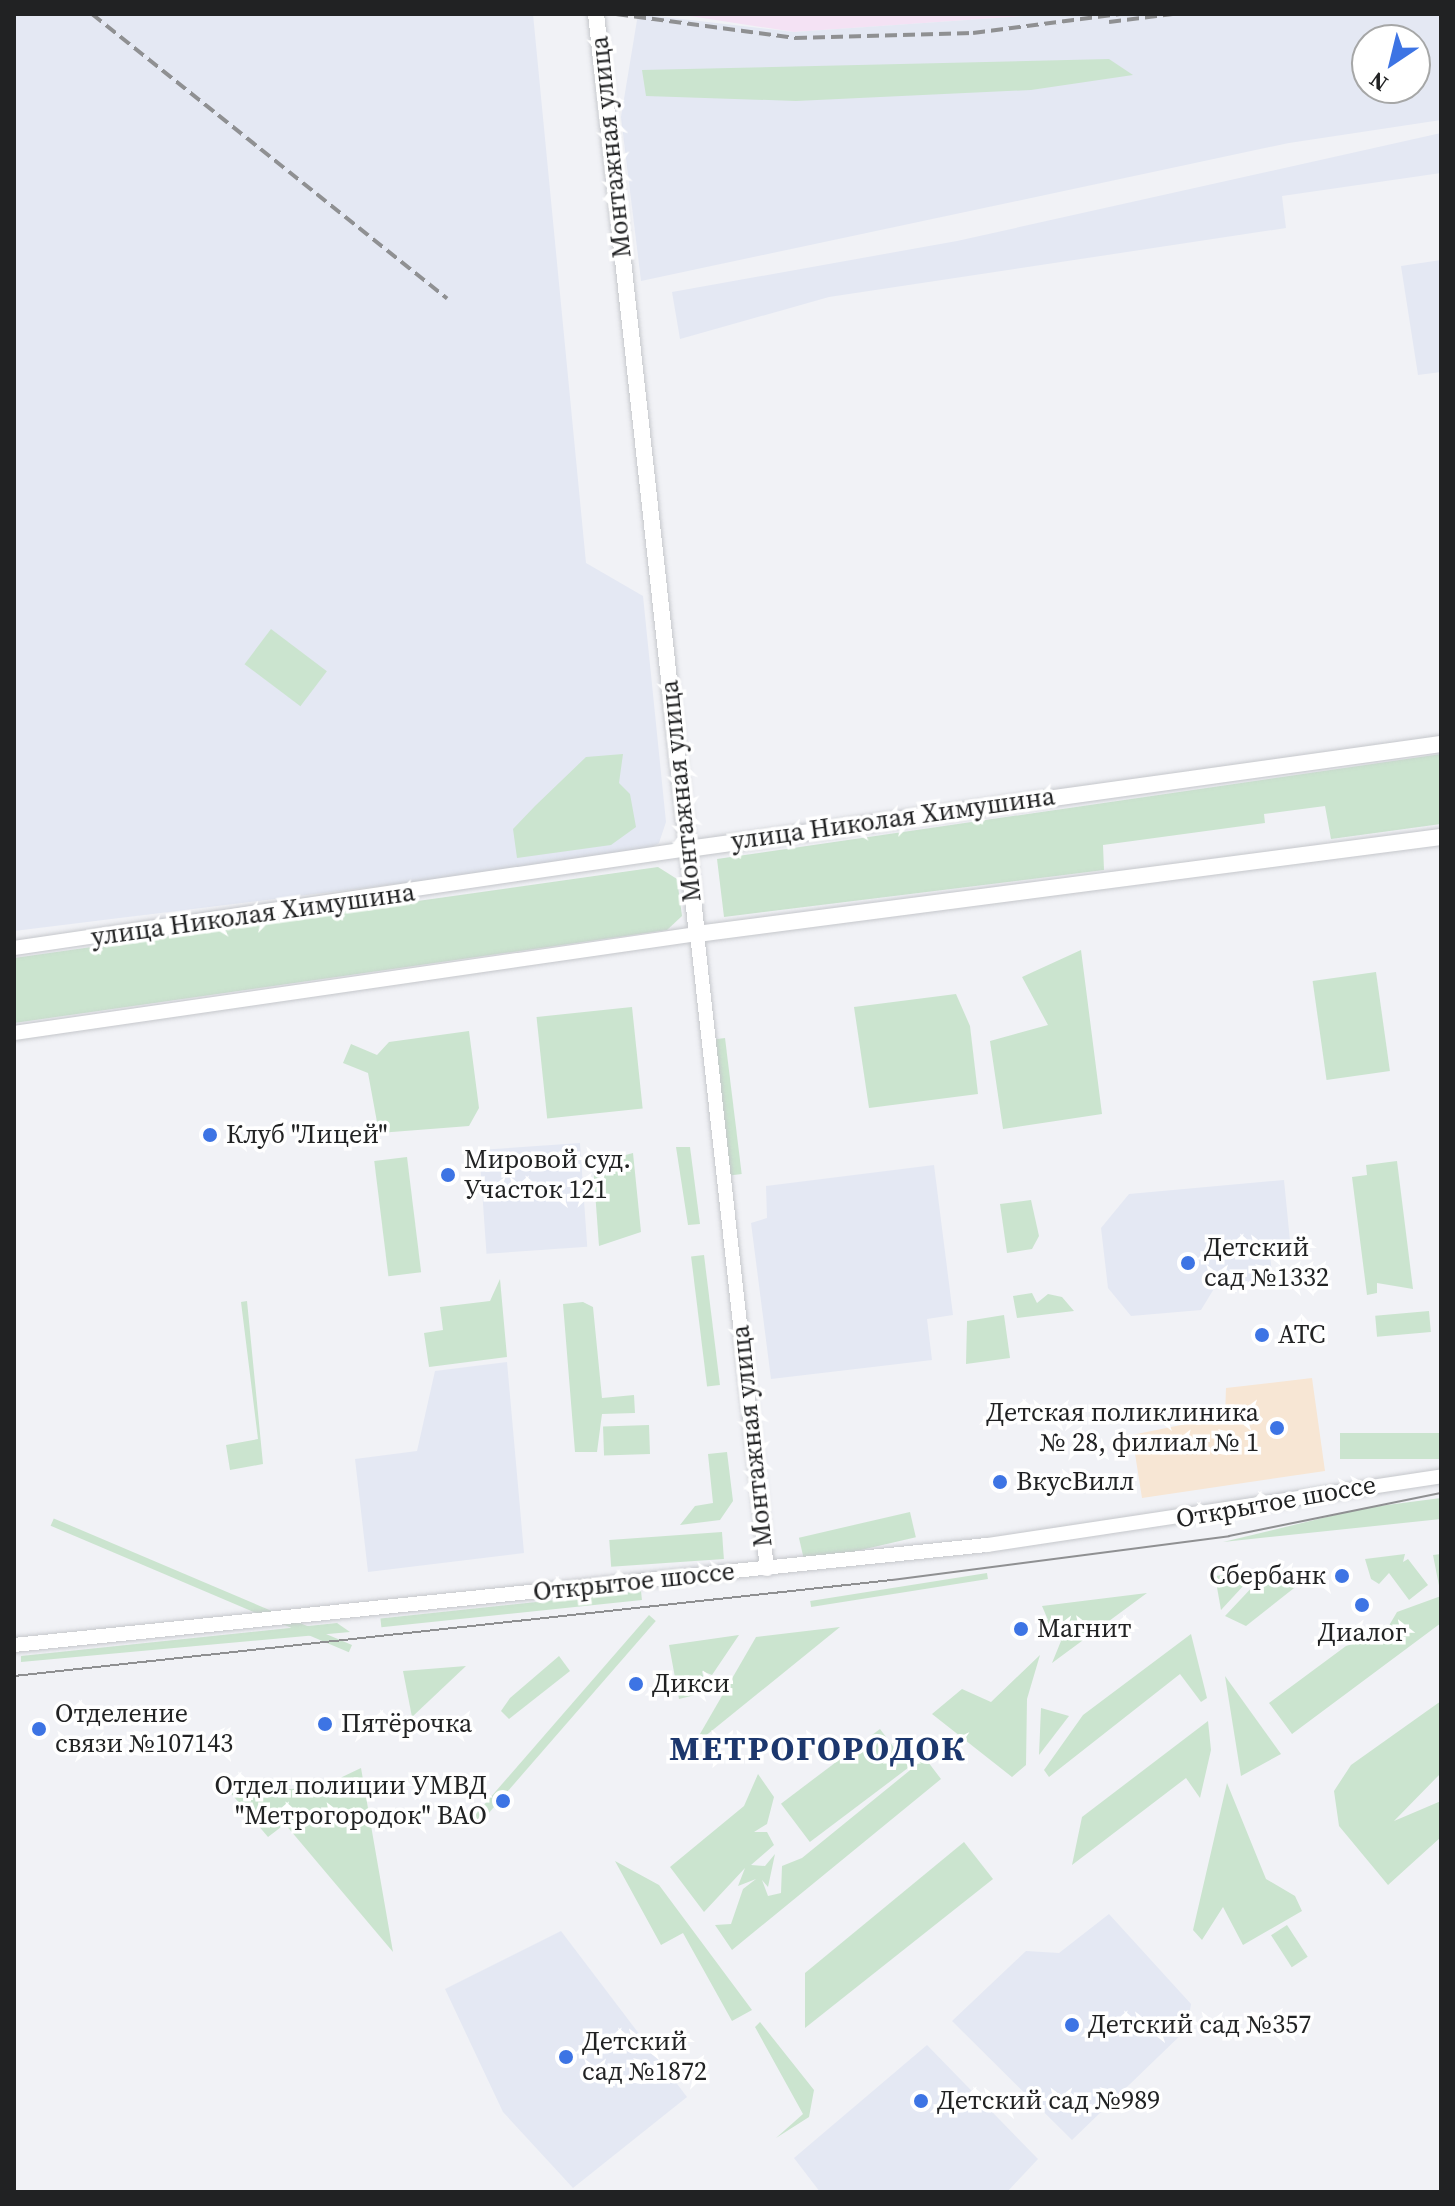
<!DOCTYPE html>
<meta charset="utf-8">
<style>
body{margin:0}
#map{position:relative;width:1455px;height:2206px;overflow:hidden;background:#f1f2f6;font-family:"Source Serif 4",serif}
div>[style]{position:absolute}
[style*='--x']{left:calc(var(--x)*1px);top:calc(var(--y)*1px);width:calc(var(--w)*1px);rotate:calc(var(--a)*1deg)}
.commercial>*{inset:0;background:#f4e2f4}
.built>*{inset:0;background:#e4e8f3;transform-origin:0 0}
.medical>*{inset:0;background:#f7e6d4}
.green>*{inset:0;background:#cbe4cf;transform-origin:0 0}
.roads{filter:drop-shadow(0 0 2px #c5c7cb) drop-shadow(0 0 2px #c5c7cb)}
.tertiary>*{height:14px;margin:-7px;padding:0 7px;transform-origin:7px;border-radius:7px;background:#fff}
.secondary>*{height:16px;margin:-8px;padding:0 8px;transform-origin:8px;border-radius:8px;background:#fff}
.tram>*{height:2px;margin:-1px;padding:0 1px;transform-origin:1px;border-radius:1px;background:#8f9092}
.rail>*{height:4px;margin-top:-2px;transform-origin:0;background:repeating-linear-gradient(90deg,#8f9092 0 12px,transparent 0 18px)}
.dots>*{width:22px;height:22px;translate:-50% -50%;box-sizing:border-box;border:4px solid #fff;border-radius:50%}
span{translate:-50% -50%;white-space:nowrap;text-align:center;line-height:1.15;-webkit-text-stroke:7px #fff;paint-order:stroke}
.street-label{font-size:26px;color:#212223}
.poi-label{font-size:26px;color:#212223}
.left{translate:0 -50%;text-align:left}
.right{translate:-100% -50%;text-align:right}
.district-label{font-size:34px;color:#1c376d;font-weight:700;letter-spacing:2px}
.frame{position:absolute;inset:0;border:16px solid #212223;pointer-events:none}
.north{position:absolute;left:1351px;top:24px;width:80px;height:80px;box-sizing:border-box;background:#fff;border:2px solid #a6a7a7;border-radius:50%;rotate:215deg;font-size:22px;font-weight:700;line-height:32px;text-align:center;color:#212223}
.north::after{content:'';display:block;margin:auto;width:28px;height:36px;background:#3d74e4;clip-path:polygon(50% 0,100% 100%,50% 72%,0 100%)}
</style>
<div id="map">
<div class="commercial">
<i style="clip-path:polygon(677px 14px,1053px 14px,794px 32px)"></i>
</div>
<div class="built">
<i style="clip-path:polygon(14px 14px,533px 14px,586px 563px,643px 596px,666px 822px,659px 843px,640px 854px,14px 931px)"></i>
<i style="clip-path:polygon(evenodd,638px 14px,794px 32px,1053px 14px,1441px 14px,1441px 120px,1289px 143px,641px 281px,621px 117px,638px 14px,1367px 40px,1415px 40px,1415px 88px,1367px 88px,1367px 40px)"></i>
<i style="clip-path:polygon(1441px 133px,1441px 173px,1282px 196px,1286px 228px,829px 297px,680px 339px,672px 292px,957px 241px)"></i>
<i style="clip-path:polygon(1441px 260px,1441px 372px,1418px 375px,1401px 266px)"></i>
<i style="left:580px;top:1143px;width:104px;height:101px;rotate:86deg"></i>
<i style="clip-path:polygon(934px 1165px,953px 1315px,927px 1319px,932px 1360px,771px 1379px,751px 1223px,767px 1218px,766px 1186px)"></i>
<i style="clip-path:polygon(1284px 1180px,1290px 1241px,1269px 1245px,1273px 1282px,1215px 1287px,1201px 1310px,1131px 1316px,1108px 1288px,1101px 1228px,1129px 1194px)"></i>
<i style="clip-path:polygon(507px 1362px,524px 1553px,368px 1572px,355px 1459px,417px 1451px,435px 1371px)"></i>
<i style="clip-path:polygon(1109px 1914px,1191px 2004px,1187px 2029px,1072px 2140px,952px 2021px,1026px 1951px,1059px 1953px)"></i>
<i style="clip-path:polygon(561px 1931px,687px 2097px,573px 2188px,503px 2112px,445px 1989px)"></i>
<i style="clip-path:polygon(927px 2045px,1038px 2159px,1007px 2192px,820px 2192px,794px 2158px)"></i>
</div>
<div class="medical">
<i style="clip-path:polygon(1312px 1378px,1325px 1471px,1142px 1498px,1132px 1435px,1225px 1416px,1226px 1388px)"></i>
</div>
<div class="green">
<i style="clip-path:polygon(1109px 59px,1133px 75px,1031px 90px,796px 101px,646px 96px,642px 70px)"></i>
<i style="left:271px;top:629px;width:70px;height:44px;rotate:37deg"></i>
<i style="clip-path:polygon(623px 754px,619px 783px,630px 794px,636px 827px,611px 845px,517px 858px,513px 829px,535px 806px,586px 757px)"></i>
<i style="clip-path:polygon(1441px 754px,1441px 824px,1331px 839px,1325px 806px,1264px 814px,1265px 823px,1103px 845px,1104px 870px,724px 917px,717px 859px)"></i>
<i style="clip-path:polygon(658px 867px,677px 879px,682px 916px,667px 930px,14px 1023px,14px 958px)"></i>
<i style="clip-path:polygon(1081px 950px,1102px 1114px,1003px 1129px,990px 1041px,1048px 1025px,1022px 977px)"></i>
<i style="left:1376px;top:972px;width:100px;height:64px;rotate:82deg"></i>
<i style="clip-path:polygon(956px 994px,970px 1026px,978px 1094px,869px 1108px,854px 1007px)"></i>
<i style="left:632px;top:1007px;width:102px;height:96px;rotate:84deg"></i>
<i style="clip-path:polygon(469px 1031px,479px 1108px,469px 1126px,379px 1133px,368px 1073px,343px 1063px,351px 1044px,377px 1055px,389px 1042px)"></i>
<i style="left:725px;top:1038px;width:137px;height:16px;rotate:83deg"></i>
<i style="clip-path:polygon(676px 1147px,690px 1147px,700px 1224px,688px 1225px)"></i>
<i style="clip-path:polygon(633px 1153px,641px 1232px,599px 1246px,593px 1164px)"></i>
<i style="left:407px;top:1157px;width:116px;height:33px;rotate:83deg"></i>
<i style="clip-path:polygon(1397px 1161px,1413px 1289px,1377px 1283px,1377px 1293px,1367px 1295px,1352px 1177px,1367px 1175px,1366px 1165px)"></i>
<i style="clip-path:polygon(1031px 1200px,1039px 1236px,1032px 1249px,1007px 1253px,1000px 1204px)"></i>
<i style="left:704px;top:1255px;width:131px;height:13px;rotate:83deg"></i>
<i style="clip-path:polygon(500px 1279px,507px 1357px,429px 1367px,424px 1333px,443px 1330px,440px 1307px,490px 1301px)"></i>
<i style="clip-path:polygon(1032px 1293px,1037px 1303px,1048px 1294px,1062px 1297px,1074px 1311px,1017px 1318px,1013px 1296px)"></i>
<i style="clip-path:polygon(247px 1301px,263px 1464px,230px 1470px,226px 1445px,258px 1439px,241px 1302px)"></i>
<i style="clip-path:polygon(583px 1302px,593px 1307px,602px 1398px,634px 1395px,635px 1413px,602px 1414px,597px 1452px,575px 1452px,563px 1304px)"></i>
<i style="left:1429px;top:1311px;width:21px;height:54px;rotate:85deg"></i>
<i style="clip-path:polygon(1004px 1315px,1010px 1358px,966px 1364px,967px 1321px)"></i>
<i style="left:649px;top:1425px;width:29px;height:46px;rotate:88deg"></i>
<i style="left:1441px;top:1433px;width:26px;height:101px;rotate:90deg"></i>
<i style="clip-path:polygon(727px 1452px,733px 1501px,720px 1520px,680px 1525px,695px 1506px,713px 1503px,708px 1454px)"></i>
<i style="clip-path:polygon(1441px 1498px,1441px 1519px,1223px 1542px,1364px 1508px)"></i>
<i style="left:910px;top:1512px;width:26px;height:114px;rotate:77deg"></i>
<i style="left:722px;top:1532px;width:27px;height:113px;rotate:86deg"></i>
<i style="clip-path:polygon(1405px 1554px,1403px 1562px,1408px 1559px,1428px 1585px,1409px 1600px,1389px 1573px,1379px 1584px,1371px 1579px,1365px 1559px)"></i>
<i style="clip-path:polygon(1441px 1554px,1441px 1623px,1292px 1734px,1269px 1703px,1346px 1646px,1384px 1634px,1397px 1612px,1441px 1596px,1433px 1555px)"></i>
<i style="clip-path:polygon(1257px 1571px,1221px 1610px,1215px 1576px)"></i>
<i style="left:987px;top:1573px;width:6px;height:179px;rotate:81deg"></i>
<i style="clip-path:polygon(1300px 1573px,1303px 1581px,1246px 1626px,1225px 1616px,1257px 1582px)"></i>
<i style="left:641px;top:1591px;width:9px;height:262px;rotate:84deg"></i>
<i style="clip-path:polygon(1147px 1593px,1052px 1663px,1061px 1641px,1042px 1622px,1048px 1620px,1042px 1606px)"></i>
<i style="left:649px;top:1615px;width:9px;height:267px;rotate:41deg"></i>
<i style="clip-path:polygon(337px 1623px,350px 1632px,21px 1662px,21px 1656px)"></i>
<i style="clip-path:polygon(840px 1627px,693px 1746px,756px 1637px)"></i>
<i style="clip-path:polygon(1191px 1634px,1207px 1698px,1201px 1702px,1180px 1674px,1049px 1777px,1044px 1770px,1083px 1715px)"></i>
<i style="clip-path:polygon(739px 1635px,712px 1675px,702px 1671px,707px 1692px,679px 1699px,669px 1645px)"></i>
<i style="left:352px;top:1645px;width:8px;height:324px;rotate:113deg"></i>
<i style="clip-path:polygon(1040px 1655px,1027px 1699px,1026px 1765px,1012px 1777px,932px 1714px,962px 1689px,991px 1702px)"></i>
<i style="clip-path:polygon(559px 1656px,570px 1671px,509px 1719px,501px 1711px,510px 1698px)"></i>
<i style="clip-path:polygon(466px 1666px,412px 1717px,403px 1671px)"></i>
<i style="clip-path:polygon(1225px 1676px,1281px 1754px,1241px 1776px)"></i>
<i style="clip-path:polygon(1441px 1701px,1441px 1773px,1394px 1821px,1441px 1801px,1441px 1837px,1388px 1885px,1339px 1826px,1334px 1791px,1351px 1765px)"></i>
<i style="clip-path:polygon(1041px 1708px,1069px 1716px,1039px 1755px)"></i>
<i style="clip-path:polygon(1208px 1721px,1211px 1750px,1200px 1798px,1186px 1778px,1072px 1865px,1082px 1817px)"></i>
<i style="left:880px;top:1729px;width:48px;height:124px;rotate:53deg"></i>
<i style="clip-path:polygon(925px 1758px,941px 1779px,732px 1950px,715px 1925px,731px 1924px,743px 1889px,756px 1879px,738px 1886px,745px 1868px,704px 1912px,670px 1867px,744px 1806px,758px 1774px,774px 1797px,767px 1824px,754px 1832px,767px 1832px,774px 1845px,751px 1865px,765px 1866px,775px 1854px,768px 1887px,762px 1880px,768px 1896px,781px 1893px,782px 1866px,802px 1858px)"></i>
<i style="clip-path:polygon(361px 1768px,393px 1952px,285px 1824px,268px 1837px,229px 1791px,319px 1788px)"></i>
<i style="clip-path:polygon(1227px 1783px,1266px 1879px,1295px 1896px,1302px 1911px,1243px 1945px,1223px 1907px,1202px 1940px,1193px 1930px)"></i>
<i style="clip-path:polygon(964px 1842px,993px 1879px,805px 2028px,805px 1973px)"></i>
<i style="clip-path:polygon(615px 1861px,659px 1885px,752px 2010px,732px 2021px,683px 1933px,661px 1945px)"></i>
<i style="left:1287px;top:1925px;width:38px;height:19px;rotate:57deg"></i>
<i style="clip-path:polygon(760px 2022px,814px 2090px,809px 2117px,776px 2138px,803px 2114px,755px 2027px)"></i>
</div>
<div class="roads">
<div class="tertiary">
<i style="--x:14;--y:948;--w:681;--a:-8.36"></i>
<i style="--x:14;--y:1033;--w:690;--a:-8.25"></i>
<i style="--x:697;--y:934;--w:639;--a:83.71"></i>
<i style="--x:14;--y:1645;--w:978;--a:-5.87"></i>
<i style="--x:987;--y:1545;--w:459;--a:-8.6"></i>
</div>
<div class="secondary">
<i style="--x:596;--y:14;--w:926;--a:83.74"></i>
<i style="--x:697;--y:934;--w:750;--a:-7.43"></i>
<i style="--x:688;--y:849;--w:760;--a:-7.94"></i>
</div>
</div>
<div class="tram">
<i style="--x:14;--y:1676;--w:883;--a:-6.24"></i>
<i style="--x:892;--y:1580;--w:340;--a:-7.4"></i>
<i style="--x:1229;--y:1536;--w:216;--a:-11.5"></i>
</div>
<div class="rail">
<i style="--x:92;--y:14;--w:455;--a:38.7"></i>
<i style="--x:616;--y:14;--w:181;--a:7.6"></i>
<i style="--x:795;--y:38;--w:178;--a:-1.6"></i>
<i style="--x:973;--y:33;--w:148;--a:-7.4"></i>
<i style="--x:1109;--y:22;--w:64;--a:-7.2"></i>
</div>
<div class="dots">
<i style="left:210px;top:1135px;background:#3d74e4"></i>
<i style="left:448px;top:1175px;background:#3d74e4"></i>
<i style="left:1188px;top:1263px;background:#3d74e4"></i>
<i style="left:1262px;top:1335px;background:#3d74e4"></i>
<i style="left:1277px;top:1428px;background:#3d74e4"></i>
<i style="left:1000px;top:1482px;background:#3d74e4"></i>
<i style="left:1342px;top:1576px;background:#3d74e4"></i>
<i style="left:1362px;top:1605px;background:#3d74e4"></i>
<i style="left:1021px;top:1629px;background:#3d74e4"></i>
<i style="left:636px;top:1684px;background:#3d74e4"></i>
<i style="left:325px;top:1724px;background:#3d74e4"></i>
<i style="left:39px;top:1729px;background:#3d74e4"></i>
<i style="left:503px;top:1801px;background:#3d74e4"></i>
<i style="left:1072px;top:2025px;background:#3d74e4"></i>
<i style="left:566px;top:2057px;background:#3d74e4"></i>
<i style="left:921px;top:2101px;background:#3d74e4"></i>
</div>
<div class="street-label">
<span style="left:611px;top:147px;rotate:-96deg">Монтажная улица</span>
<span style="left:681px;top:791px;rotate:-96deg">Монтажная улица</span>
<span style="left:893px;top:819px;rotate:-8deg">улица Николая Химушина</span>
<span style="left:253px;top:915px;rotate:-8deg">улица Николая Химушина</span>
<span style="left:752px;top:1436px;rotate:-96deg">Монтажная улица</span>
<span style="left:1276px;top:1502px;rotate:-10deg">Открытое шоссе</span>
<span style="left:634px;top:1582px;rotate:-6deg">Открытое шоссе</span>
</div>
<div class="poi-label">
<span class="left" style="left:226px;top:1135px">Клуб "Лицей"</span>
<span class="left" style="left:464px;top:1175px">Мировой суд.<br>Участок 121</span>
<span class="left" style="left:1204px;top:1263px">Детский<br>сад №1332</span>
<span class="left" style="left:1278px;top:1335px">АТС</span>
<span class="right" style="left:1259px;top:1428px">Детская поликлиника<br>№ 28, филиал № 1</span>
<span class="left" style="left:1016px;top:1482px">ВкусВилл</span>
<span class="right" style="left:1326px;top:1576px">Сбербанк</span>
<span class="left" style="left:1037px;top:1629px">Магнит</span>
<span style="left:1362px;top:1633px">Диалог</span>
<span class="left" style="left:652px;top:1684px">Дикси</span>
<span class="left" style="left:55px;top:1729px">Отделение<br>связи №107143</span>
<span class="left" style="left:341px;top:1724px">Пятёрочка</span>
<span class="right" style="left:487px;top:1801px">Отдел полиции УМВД<br>"Метрогородок" ВАО</span>
<span class="left" style="left:1088px;top:2025px">Детский сад №357</span>
<span class="left" style="left:582px;top:2057px">Детский<br>сад №1872</span>
<span class="left" style="left:937px;top:2101px">Детский сад №989</span>
</div>
<div class="district-label">
<span style="left:818px;top:1749px">МЕТРОГОРОДОК</span>
</div>
<div class="frame"></div>
<div class="north">N</div>
</div>
